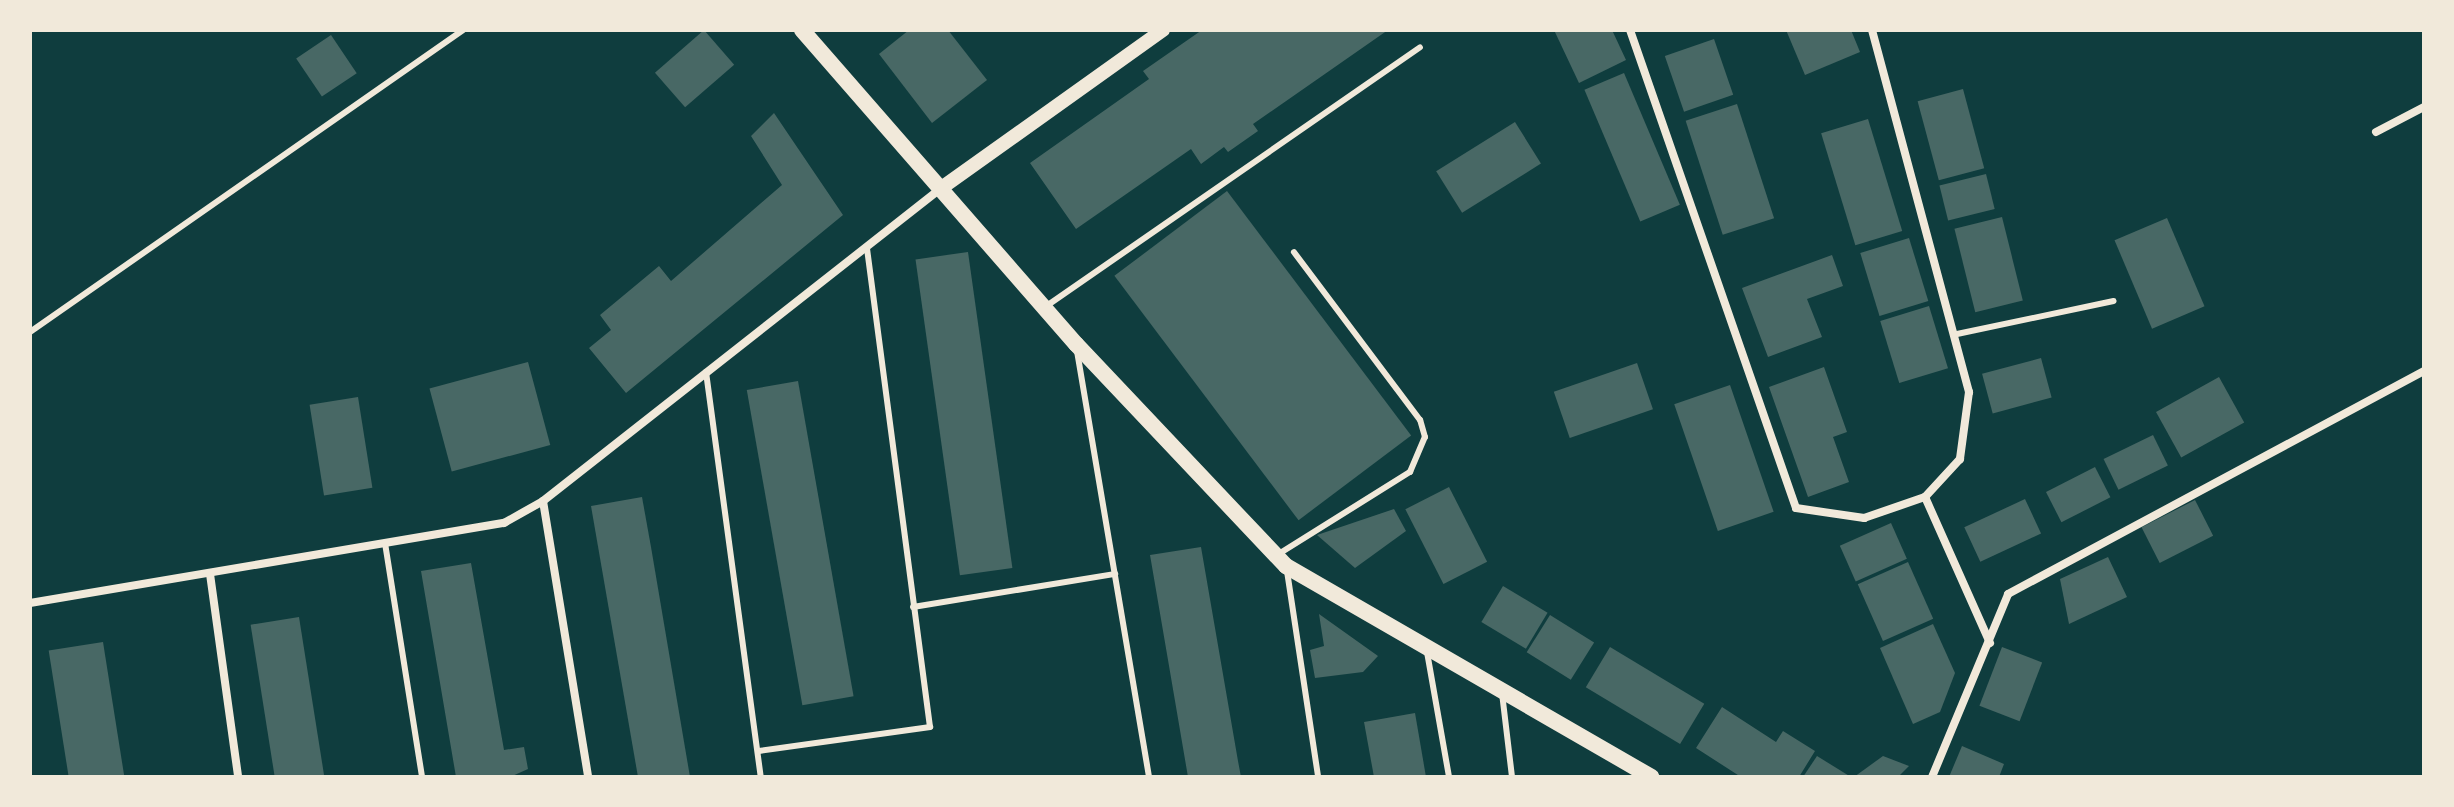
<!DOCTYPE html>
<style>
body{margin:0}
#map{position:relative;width:2454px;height:807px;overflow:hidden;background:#0f3d3e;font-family:"Source Sans 3",sans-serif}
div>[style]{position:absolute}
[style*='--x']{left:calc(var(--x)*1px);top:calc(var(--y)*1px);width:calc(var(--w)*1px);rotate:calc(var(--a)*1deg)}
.building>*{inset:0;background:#486865;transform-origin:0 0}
.service>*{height:6px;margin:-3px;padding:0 3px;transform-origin:3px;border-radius:3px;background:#f1e9da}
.minor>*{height:8px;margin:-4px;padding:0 4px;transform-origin:4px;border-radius:4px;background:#f1e9da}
.tertiary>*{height:14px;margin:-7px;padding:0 7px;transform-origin:7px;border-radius:7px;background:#f1e9da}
.secondary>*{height:16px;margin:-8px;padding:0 8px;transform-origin:8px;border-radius:8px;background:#f1e9da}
span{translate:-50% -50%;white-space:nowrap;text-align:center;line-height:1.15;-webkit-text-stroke:6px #f1e9da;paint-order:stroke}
.frame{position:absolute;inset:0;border:32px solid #f1e9da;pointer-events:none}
</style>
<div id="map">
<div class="building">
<i style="left:704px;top:30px;width:46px;height:65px;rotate:49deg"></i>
<i style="clip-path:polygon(909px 30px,948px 30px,987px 80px,932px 123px,879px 54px)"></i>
<i style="clip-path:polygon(1202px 30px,1388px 30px,1253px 124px,1258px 131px,1228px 152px,1224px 147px,1201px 164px,1191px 149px,1076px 229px,1030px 163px,1149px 79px,1143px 71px)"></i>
<i style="clip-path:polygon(1554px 30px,1612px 30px,1626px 60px,1579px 83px)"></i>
<i style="clip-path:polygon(1786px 30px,1851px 30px,1860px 52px,1805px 75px)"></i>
<i style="left:331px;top:35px;width:46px;height:42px;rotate:56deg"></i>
<i style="left:1714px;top:39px;width:59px;height:52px;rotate:71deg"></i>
<i style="left:1624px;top:73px;width:143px;height:43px;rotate:67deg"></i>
<i style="left:1963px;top:89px;width:82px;height:47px;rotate:75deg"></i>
<i style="left:1737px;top:104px;width:120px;height:54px;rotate:72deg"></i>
<i style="clip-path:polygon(774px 113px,843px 215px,626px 393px,589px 348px,611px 330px,600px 315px,659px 266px,671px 281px,782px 185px,751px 136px)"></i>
<i style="left:1868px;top:119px;width:117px;height:49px;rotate:73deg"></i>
<i style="left:1515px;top:122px;width:49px;height:93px;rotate:58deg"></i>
<i style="left:1986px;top:174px;width:36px;height:48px;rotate:76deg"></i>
<i style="left:1227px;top:191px;width:306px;height:141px;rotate:53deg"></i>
<i style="left:2002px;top:217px;width:86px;height:49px;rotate:76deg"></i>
<i style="left:2167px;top:218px;width:96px;height:57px;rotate:67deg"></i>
<i style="left:1909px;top:238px;width:66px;height:51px;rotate:73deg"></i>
<i style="left:968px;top:252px;width:319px;height:53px;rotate:82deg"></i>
<i style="clip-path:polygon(1832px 255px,1843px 286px,1807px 299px,1822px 337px,1768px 357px,1742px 288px)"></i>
<i style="left:1929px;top:306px;width:65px;height:51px;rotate:73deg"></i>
<i style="left:2041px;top:358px;width:41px;height:61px;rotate:75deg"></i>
<i style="left:528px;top:362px;width:86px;height:102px;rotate:75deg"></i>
<i style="left:1637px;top:363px;width:49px;height:88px;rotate:71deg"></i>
<i style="clip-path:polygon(1824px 367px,1847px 432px,1833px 437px,1849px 482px,1808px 497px,1769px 387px)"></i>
<i style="left:2219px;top:377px;width:52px;height:72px;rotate:61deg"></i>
<i style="left:798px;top:381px;width:320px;height:52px;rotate:80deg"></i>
<i style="left:1730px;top:385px;width:134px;height:59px;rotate:71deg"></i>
<i style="left:358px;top:397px;width:92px;height:49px;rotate:81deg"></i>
<i style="left:2153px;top:435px;width:34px;height:55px;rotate:64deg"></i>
<i style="left:2095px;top:467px;width:34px;height:55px;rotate:63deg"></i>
<i style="left:1449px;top:487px;width:84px;height:49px;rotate:63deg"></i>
<i style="clip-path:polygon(642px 497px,651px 547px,690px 777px,638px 777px,600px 558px,591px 506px)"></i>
<i style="left:2025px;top:499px;width:38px;height:67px;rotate:65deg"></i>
<i style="left:2195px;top:500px;width:40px;height:60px;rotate:63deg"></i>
<i style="clip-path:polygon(1394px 509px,1406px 531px,1355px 568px,1317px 535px)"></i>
<i style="left:1891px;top:523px;width:39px;height:56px;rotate:66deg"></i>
<i style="clip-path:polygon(1201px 547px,1238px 761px,1241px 777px,1188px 777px,1168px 660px,1150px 555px)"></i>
<i style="clip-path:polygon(2108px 557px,2127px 597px,2069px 624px,2060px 579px)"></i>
<i style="left:1908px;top:562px;width:62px;height:55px;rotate:66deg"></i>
<i style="clip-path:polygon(471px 563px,504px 750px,524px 747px,528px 769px,510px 777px,456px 777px,421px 571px)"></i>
<i style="left:1503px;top:586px;width:52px;height:42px;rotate:31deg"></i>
<i style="clip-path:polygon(1319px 614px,1378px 656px,1363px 672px,1315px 678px,1310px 650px,1324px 646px)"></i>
<i style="left:1550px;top:615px;width:52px;height:44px;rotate:32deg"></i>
<i style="left:299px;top:617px;width:162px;height:49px;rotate:81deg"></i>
<i style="clip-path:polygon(1933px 624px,1955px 673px,1940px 712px,1913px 724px,1880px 648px)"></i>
<i style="left:103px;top:642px;width:137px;height:55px;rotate:81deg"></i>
<i style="left:1610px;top:647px;width:110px;height:47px;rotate:31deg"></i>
<i style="left:2002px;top:647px;width:43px;height:63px;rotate:21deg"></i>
<i style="clip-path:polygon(1722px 707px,1776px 742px,1783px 731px,1815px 751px,1799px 777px,1741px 777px,1696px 748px)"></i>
<i style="clip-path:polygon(1415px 713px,1426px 777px,1374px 777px,1364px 722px)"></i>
<i style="clip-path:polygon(1962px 746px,2004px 764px,1999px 777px,1949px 777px)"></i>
<i style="clip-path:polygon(1817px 756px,1851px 777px,1803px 777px)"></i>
<i style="clip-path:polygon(1883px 756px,1909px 766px,1898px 777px,1854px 777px)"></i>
</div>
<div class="service">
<i style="--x:1045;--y:307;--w:456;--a:-34.7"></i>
<i style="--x:30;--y:332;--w:528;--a:-34.89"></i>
<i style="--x:1957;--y:334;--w:160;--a:-11.9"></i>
<i style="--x:1077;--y:351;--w:432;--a:80.4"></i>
<i style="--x:706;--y:372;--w:409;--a:82.3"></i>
<i style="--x:385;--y:543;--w:237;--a:81"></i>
<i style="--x:1277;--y:555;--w:157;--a:-32"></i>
<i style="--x:1410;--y:472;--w:38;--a:-67"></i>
<i style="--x:1425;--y:437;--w:18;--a:-106"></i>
<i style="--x:1420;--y:420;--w:210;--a:-126.9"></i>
<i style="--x:1287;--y:571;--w:208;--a:81.4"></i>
<i style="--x:913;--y:607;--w:205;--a:-9.3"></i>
<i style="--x:1427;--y:652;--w:127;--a:80"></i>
<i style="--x:1502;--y:693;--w:85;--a:83.2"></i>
<i style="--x:759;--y:751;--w:173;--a:-8"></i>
<i style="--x:930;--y:727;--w:483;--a:-97.5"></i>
</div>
<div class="minor">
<i style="--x:1630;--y:30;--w:506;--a:70.85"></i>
<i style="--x:1796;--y:508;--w:69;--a:8.4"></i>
<i style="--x:1864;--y:518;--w:65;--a:-19"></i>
<i style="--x:1872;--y:30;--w:375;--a:75"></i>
<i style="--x:1969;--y:392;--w:68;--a:97.7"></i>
<i style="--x:1960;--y:459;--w:52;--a:132.6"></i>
<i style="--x:1925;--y:497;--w:160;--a:66"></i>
<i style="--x:2376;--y:132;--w:54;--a:-27.5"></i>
<i style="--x:543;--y:501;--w:280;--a:80.7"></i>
<i style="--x:210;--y:574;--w:205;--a:82.1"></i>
<i style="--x:30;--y:603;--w:481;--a:-9.6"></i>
<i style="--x:504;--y:523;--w:45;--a:-29.4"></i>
<i style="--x:543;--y:501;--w:505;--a:-38.16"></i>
<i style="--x:1932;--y:777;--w:198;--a:-67.4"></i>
<i style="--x:2008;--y:594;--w:472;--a:-28.2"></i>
</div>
<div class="tertiary">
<i style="--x:940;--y:189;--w:274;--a:-35.5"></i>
</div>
<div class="secondary">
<i style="--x:802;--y:30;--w:417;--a:48.9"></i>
<i style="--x:1076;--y:344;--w:306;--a:46.6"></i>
<i style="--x:1286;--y:566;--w:422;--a:30"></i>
</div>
<div class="frame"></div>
</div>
